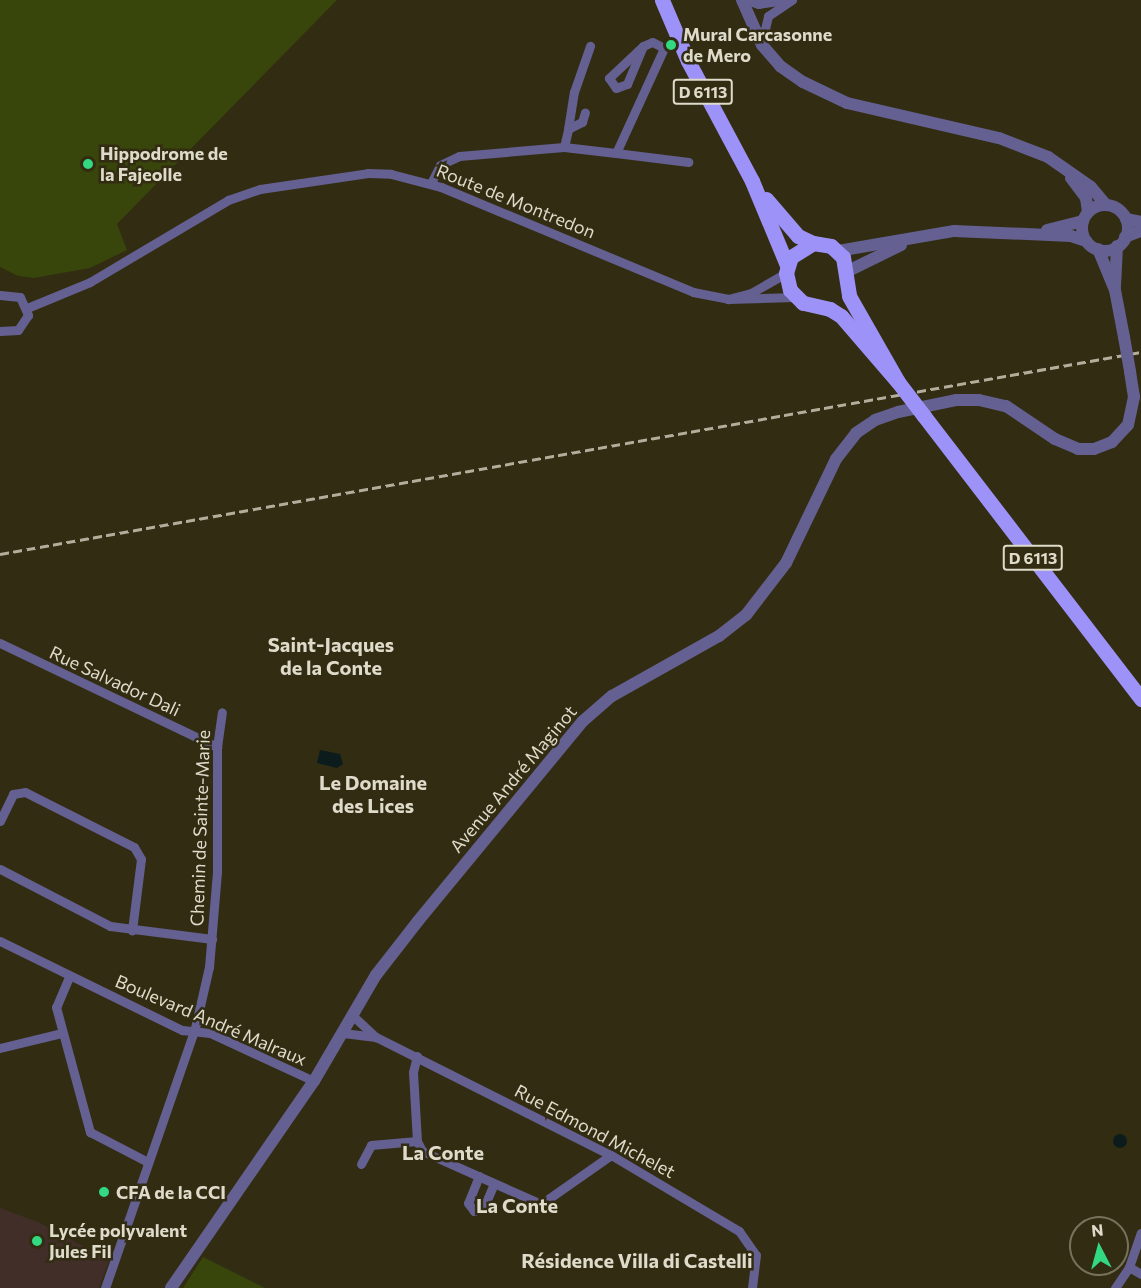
<!DOCTYPE html>
<meta charset="utf-8">
<style>
body{margin:0}
#map{position:relative;width:1141px;height:1288px;overflow:hidden;background:#322c12;font-family:Commissioner,sans-serif}
div>[style]{position:absolute}
[style*='--x']{left:calc(var(--x)*1px);top:calc(var(--y)*1px);width:calc(var(--w)*1px);rotate:calc(var(--a)*1deg)}
.education>*{inset:0;background:#412e28}
.green>*{inset:0;background:#38450b}
.water>*{inset:0;background:#0c1c1c}
.round{border-radius:50%}
.minor>*{height:9px;margin:-4.5px;padding:0 4.5px;transform-origin:4.5px;border-radius:4.5px;background:#646091}
.tertiary>*{height:12px;margin:-6px;padding:0 6px;transform-origin:6px;border-radius:6px;background:#646091}
.tertiary>.ring{margin:-6px;padding:0;box-sizing:content-box;background:none;border:12px solid #646091;border-radius:50%}
.primary>*{height:15px;margin:-7.5px;padding:0 7.5px;transform-origin:7.5px;border-radius:7.5px;background:#9d92f7}
.rail>*{height:3px;margin-top:-1.5px;transform-origin:0;background:repeating-linear-gradient(90deg,#b2ae9b 0 9px,transparent 0 13.5px)}
.tertiary-bridge>*{height:12px;margin:-6px;padding:0 6px;transform-origin:6px;border-radius:6px;background:#646091}
.primary-bridge>*{height:15px;margin:-7.5px;padding:0 7.5px;transform-origin:7.5px;border-radius:7.5px;background:#9d92f7}
.dots>*{width:16px;height:16px;translate:-50% -50%;box-sizing:border-box;border:3px solid #322c12;border-radius:50%}
span{translate:-50% -50%;white-space:nowrap;text-align:center;line-height:1.15;-webkit-text-stroke:5px #322c12;paint-order:stroke}
.shield-label span{padding:2px 4px;background:#322c12;border:2px solid;border-radius:4px;-webkit-text-stroke-width:0}
.shield-label{font-size:16px;color:#dedbcb;font-weight:700}
.poi-label{font-size:18px;color:#dedbcb;font-weight:700}
.left{translate:0 -50%;text-align:left}
.street-label{font-size:18px;color:#dedbcb}
.neighbourhood-label{font-size:20px;color:#dedbcb;font-weight:700}
.north{position:absolute;left:1069px;top:1216px;width:60px;height:60px;box-sizing:border-box;background:#322c12;border:2px solid #77725c;border-radius:50%;rotate:354deg;font-size:16px;font-weight:700;line-height:24px;text-align:center;color:#dedbcb}
.north::after{content:'';display:block;margin:auto;width:21px;height:27px;background:#32d882;clip-path:polygon(50% 0,100% 100%,50% 72%,0 100%)}
</style>
<div id="map">
<div class="education">
<i style="clip-path:polygon(0 1208px,38px 1222px,109px 1260px,99px 1288px,0 1288px)"></i>
</div>
<div class="green">
<i style="clip-path:polygon(0 0,337px 0,117px 224px,127px 250px,90px 268px,34px 278px,18px 276px,0 267px)"></i>
<i style="clip-path:polygon(203px 1257px,265px 1288px,183px 1288px)"></i>
</div>
<div class="water">
<i style="clip-path:polygon(320px 750px,340px 754px,343px 764px,337px 768px,317px 763px)"></i>
<i class="round" style="left:1113px;top:1134px;width:14px;height:14px"></i>
</div>
<div class="minor">
<i style="--x:746;--y:0;--w:13;--a:18"></i>
<i style="--x:758;--y:4;--w:28;--a:-8"></i>
<i style="--x:762;--y:42;--w:27;--a:-77"></i>
<i style="--x:768;--y:16;--w:29;--a:-34"></i>
<i style="--x:568;--y:129;--w:37;--a:-81"></i>
<i style="--x:574;--y:92;--w:49;--a:-70.8"></i>
<i style="--x:564;--y:147;--w:18;--a:-77"></i>
<i style="--x:568;--y:129;--w:16;--a:-27"></i>
<i style="--x:582;--y:122;--w:10;--a:-73"></i>
<i style="--x:616;--y:153;--w:73;--a:7.1"></i>
<i style="--x:431;--y:183;--w:20;--a:-63"></i>
<i style="--x:440;--y:165;--w:21;--a:-25"></i>
<i style="--x:459;--y:156;--w:105;--a:-4.9"></i>
<i style="--x:564;--y:147;--w:52;--a:6.6"></i>
<i style="--x:616;--y:153;--w:115;--a:-65.4"></i>
<i style="--x:664;--y:48;--w:13;--a:-153"></i>
<i style="--x:652;--y:42;--w:10;--a:156"></i>
<i style="--x:643;--y:46;--w:47;--a:136.7"></i>
<i style="--x:609;--y:78;--w:12;--a:55"></i>
<i style="--x:616;--y:88;--w:12;--a:-20"></i>
<i style="--x:627;--y:84;--w:41;--a:-67.2"></i>
<i style="--x:786;--y:273;--w:40;--a:150.3"></i>
<i style="--x:751;--y:293;--w:24;--a:165"></i>
<i style="--x:728;--y:299;--w:67;--a:-1.7"></i>
<i style="--x:0;--y:295;--w:20;--a:6"></i>
<i style="--x:20;--y:297;--w:20;--a:66"></i>
<i style="--x:28;--y:315;--w:18;--a:124"></i>
<i style="--x:18;--y:330;--w:18;--a:177"></i>
<i style="--x:27;--y:308;--w:68;--a:-22.4"></i>
<i style="--x:90;--y:282;--w:161;--a:-30.7"></i>
<i style="--x:228;--y:200;--w:34;--a:-19"></i>
<i style="--x:260;--y:189;--w:109;--a:-8.4"></i>
<i style="--x:368;--y:173;--w:23;--a:2"></i>
<i style="--x:391;--y:174;--w:52;--a:14.6"></i>
<i style="--x:441;--y:187;--w:273;--a:22.6"></i>
<i style="--x:693;--y:292;--w:36;--a:11"></i>
<i style="--x:0;--y:643;--w:241;--a:25.6"></i>
<i style="--x:0;--y:821;--w:30;--a:-64"></i>
<i style="--x:13;--y:794;--w:12;--a:-9"></i>
<i style="--x:25;--y:792;--w:122;--a:26.8"></i>
<i style="--x:134;--y:847;--w:14;--a:60"></i>
<i style="--x:141;--y:859;--w:72;--a:97.2"></i>
<i style="--x:0;--y:869;--w:124;--a:27.4"></i>
<i style="--x:110;--y:926;--w:103;--a:7.3"></i>
<i style="--x:0;--y:941;--w:203;--a:26.1"></i>
<i style="--x:182;--y:1030;--w:28;--a:6"></i>
<i style="--x:210;--y:1033;--w:115;--a:24.8"></i>
<i style="--x:69;--y:977;--w:33;--a:113"></i>
<i style="--x:56;--y:1007;--w:130;--a:74.8"></i>
<i style="--x:90;--y:1132;--w:63;--a:27.4"></i>
<i style="--x:352;--y:1015;--w:33;--a:43"></i>
<i style="--x:376;--y:1037;--w:263;--a:26.7"></i>
<i style="--x:611;--y:1155;--w:149;--a:30.7"></i>
<i style="--x:739;--y:1231;--w:29;--a:55"></i>
<i style="--x:756;--y:1255;--w:33;--a:97"></i>
<i style="--x:343;--y:1033;--w:33;--a:7"></i>
<i style="--x:0;--y:1048;--w:64;--a:-13.6"></i>
<i style="--x:417;--y:1056;--w:16;--a:104"></i>
<i style="--x:413;--y:1072;--w:69;--a:86.7"></i>
<i style="--x:417;--y:1141;--w:11;--a:63"></i>
<i style="--x:422;--y:1151;--w:130;--a:24"></i>
<i style="--x:541;--y:1204;--w:85;--a:-35"></i>
<i style="--x:361;--y:1164;--w:21;--a:-62"></i>
<i style="--x:371;--y:1145;--w:46;--a:-5"></i>
<i style="--x:479;--y:1176;--w:29;--a:112"></i>
<i style="--x:468;--y:1203;--w:10;--a:53"></i>
<i style="--x:474;--y:1211;--w:11;--a:-22"></i>
<i style="--x:484;--y:1207;--w:25;--a:-67"></i>
<i style="--x:1129;--y:1267;--w:14;--a:30"></i>
<i style="--x:105;--y:1288;--w:275;--a:-70.9"></i>
<i style="--x:195;--y:1028;--w:63;--a:-77.1"></i>
<i style="--x:209;--y:967;--w:95;--a:-85.2"></i>
<i style="--x:217;--y:872;--w:125;--a:-90"></i>
<i style="--x:217;--y:747;--w:35;--a:-82"></i>
<i style="--x:1115;--y:1288;--w:25;--a:-56"></i>
<i style="--x:1129;--y:1267;--w:36;--a:-71"></i>
</div>
<div class="tertiary">
<i style="--x:742;--y:0;--w:49;--a:66"></i>
<i style="--x:762;--y:45;--w:28;--a:49"></i>
<i style="--x:780;--y:66;--w:28;--a:35"></i>
<i style="--x:803;--y:82;--w:49;--a:25.5"></i>
<i style="--x:847;--y:103;--w:156;--a:13"></i>
<i style="--x:999;--y:138;--w:53;--a:21.2"></i>
<i style="--x:1048;--y:157;--w:52;--a:34.9"></i>
<i style="--x:1091;--y:187;--w:23;--a:50"></i>
<i style="--x:1071;--y:178;--w:25;--a:53"></i>
<i style="--x:1086;--y:198;--w:14;--a:82"></i>
<i class="ring" style="left:1082px;top:205px;width:34px;height:34px"></i>
<i style="--x:1126;--y:219;--w:15;--a:11"></i>
<i style="--x:1047;--y:230;--w:37;--a:-14"></i>
<i style="--x:1125;--y:237;--w:17;--a:-21"></i>
<i style="--x:1098;--y:249;--w:44;--a:67.5"></i>
<i style="--x:1115;--y:290;--w:48;--a:79.2"></i>
<i style="--x:838;--y:251;--w:118;--a:-9.8"></i>
<i style="--x:954;--y:231;--w:117;--a:2.4"></i>
<i style="--x:1071;--y:236;--w:16;--a:18"></i>
<i style="--x:848;--y:271;--w:59;--a:-26.1"></i>
<i style="--x:1115;--y:286;--w:40;--a:-87.1"></i>
<i style="--x:171;--y:1288;--w:252;--a:-55.4"></i>
<i style="--x:314;--y:1081;--w:123;--a:-59.7"></i>
<i style="--x:376;--y:975;--w:68;--a:-52.1"></i>
<i style="--x:418;--y:921;--w:259;--a:-50.5"></i>
<i style="--x:583;--y:721;--w:38;--a:-41"></i>
<i style="--x:612;--y:696;--w:123;--a:-29.3"></i>
<i style="--x:719;--y:636;--w:34;--a:-38"></i>
<i style="--x:746;--y:615;--w:66;--a:-52.4"></i>
<i style="--x:786;--y:563;--w:115;--a:-64.3"></i>
<i style="--x:836;--y:459;--w:33;--a:-52"></i>
<i style="--x:856;--y:433;--w:23;--a:-34"></i>
<i style="--x:875;--y:420;--w:24;--a:-19"></i>
<i style="--x:898;--y:412;--w:59;--a:-11.7"></i>
<i style="--x:956;--y:400;--w:23;--a:0"></i>
<i style="--x:979;--y:400;--w:28;--a:13"></i>
<i style="--x:1006;--y:406;--w:59;--a:34"></i>
<i style="--x:1055;--y:439;--w:25;--a:23"></i>
<i style="--x:1078;--y:449;--w:16;--a:0"></i>
<i style="--x:1094;--y:449;--w:19;--a:-21"></i>
<i style="--x:1112;--y:442;--w:23;--a:-47"></i>
<i style="--x:1128;--y:425;--w:29;--a:-78"></i>
<i style="--x:1134;--y:397;--w:25;--a:-99"></i>
</div>
<div class="primary">
<i style="--x:662;--y:0;--w:66;--a:66.9"></i>
<i style="--x:688;--y:61;--w:136;--a:61.9"></i>
<i style="--x:752;--y:181;--w:91;--a:67.4"></i>
<i style="--x:766;--y:199;--w:49;--a:49.1"></i>
<i style="--x:798;--y:236;--w:17;--a:25"></i>
<i style="--x:813;--y:243;--w:18;--a:9"></i>
<i style="--x:831;--y:246;--w:16;--a:43"></i>
<i style="--x:843;--y:257;--w:39;--a:81"></i>
<i style="--x:849;--y:296;--w:99;--a:60.3"></i>
<i style="--x:898;--y:382;--w:87;--a:-130.8"></i>
<i style="--x:841;--y:316;--w:13;--a:-148"></i>
<i style="--x:830;--y:309;--w:28;--a:-167"></i>
<i style="--x:803;--y:303;--w:18;--a:-135"></i>
<i style="--x:790;--y:290;--w:17;--a:-103"></i>
<i style="--x:786;--y:273;--w:17;--a:-73"></i>
<i style="--x:791;--y:257;--w:26;--a:-32"></i>
<i style="--x:924;--y:416;--w:357;--a:52.5"></i>
</div>
<div class="rail">
<i style="--x:0;--y:554;--w:1159;--a:-10.04"></i>
</div>
<div class="tertiary-bridge">
<i style="--x:1124;--y:337;--w:36;--a:80"></i>
</div>
<div class="primary-bridge">
<i style="--x:898;--y:382;--w:43;--a:52.6"></i>
</div>
<div class="dots">
<i style="left:671px;top:45px;background:#32d882"></i>
<i style="left:88px;top:164px;background:#32d882"></i>
<i style="left:104px;top:1192px;background:#32d882"></i>
<i style="left:37px;top:1241px;background:#32d882"></i>
</div>
<div class="shield-label">
<span style="left:703px;top:92px">D 6113</span>
<span style="left:1033px;top:558px">D 6113</span>
</div>
<div class="poi-label">
<span class="left" style="left:683px;top:45px">Mural Carcasonne<br>de Mero</span>
<span class="left" style="left:100px;top:164px">Hippodrome de<br>la Fajeolle</span>
<span class="left" style="left:116px;top:1192px">CFA de la CCI</span>
<span class="left" style="left:49px;top:1241px">Lycée polyvalent<br>Jules Fil</span>
</div>
<div class="street-label">
<span style="left:516px;top:201px;rotate:22deg">Route de Montredon</span>
<span style="left:115px;top:681px;rotate:25deg">Rue Salvador Dali</span>
<span style="left:513px;top:779px;rotate:-50deg">Avenue André Maginot</span>
<span style="left:200px;top:828px;rotate:-88deg">Chemin de Sainte-Marie</span>
<span style="left:211px;top:1020px;rotate:23deg">Boulevard André Malraux</span>
<span style="left:595px;top:1131px;rotate:28deg">Rue Edmond Michelet</span>
</div>
<div class="neighbourhood-label">
<span style="left:331px;top:656px">Saint-Jacques<br>de la Conte</span>
<span style="left:373px;top:794px">Le Domaine<br>des Lices</span>
<span style="left:443px;top:1152px">La Conte</span>
<span style="left:517px;top:1205px">La Conte</span>
<span style="left:637px;top:1260px">Résidence Villa di Castelli</span>
</div>
<div class="north">N</div>
</div>
